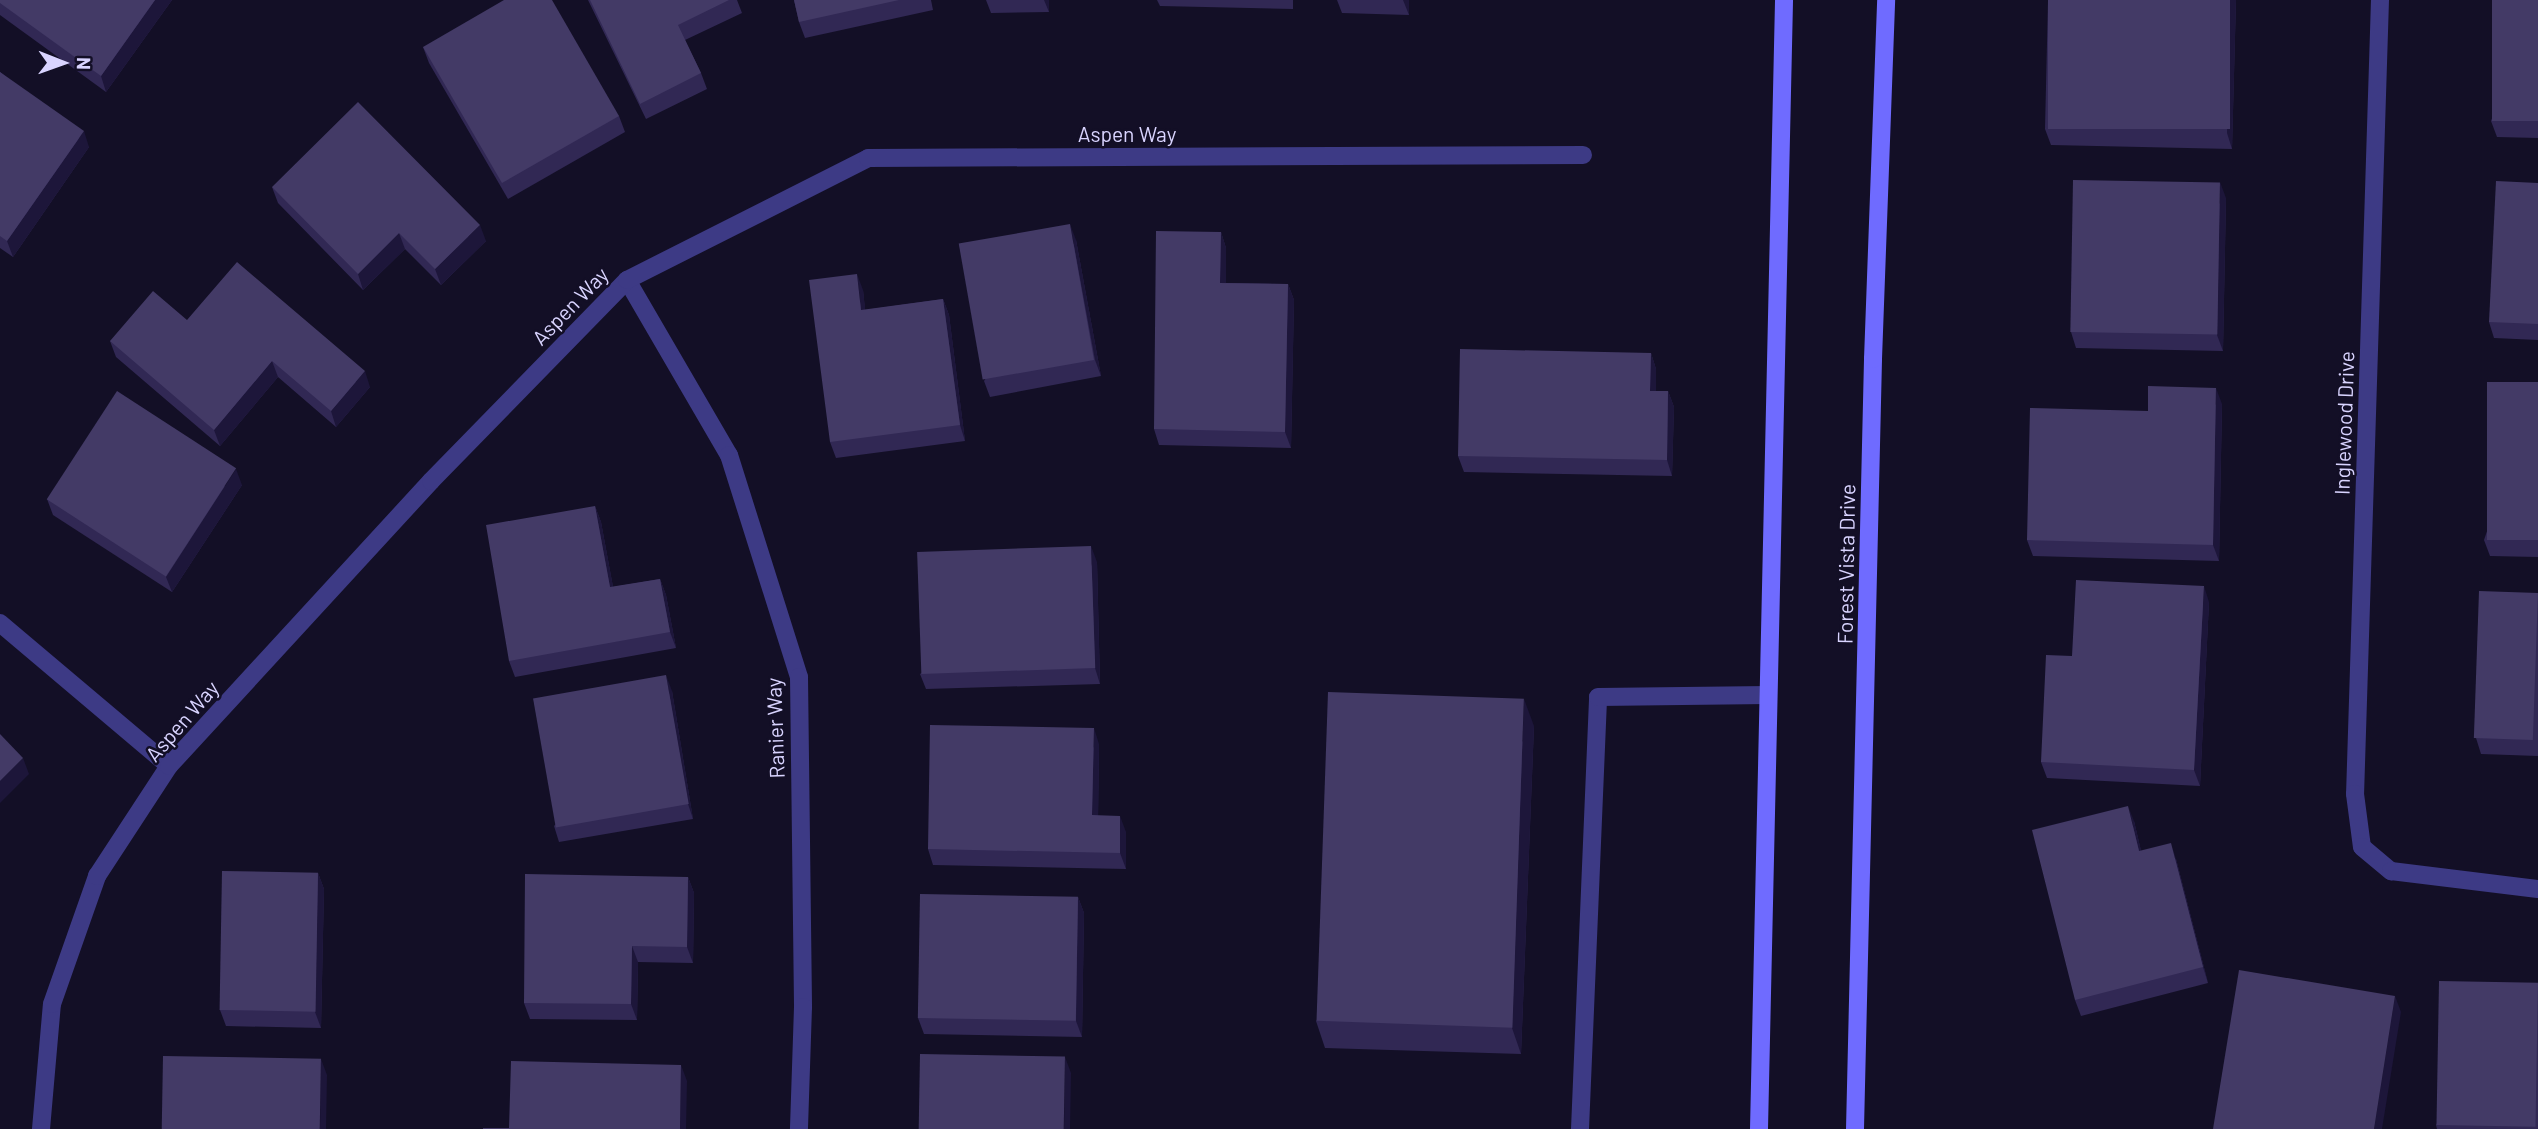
<!DOCTYPE html>
<style>
body{margin:0}
#map{position:relative;width:2538px;height:1129px;overflow:hidden;background:#130f26;font-family:Barlow,sans-serif}
div>[style]{position:absolute}
[style*='--x']{left:calc(var(--x)*1px);top:calc(var(--y)*1px);width:calc(var(--w)*1px);rotate:calc(var(--a)*1deg)}
.service>*{height:18px;margin:-9px;padding:0 9px;transform-origin:9px;border-radius:9px;background:#3d3a85}
.minor>*{height:18px;margin:-9px;padding:0 9px;transform-origin:9px;border-radius:9px;background:#3d3a85}
.secondary>*{height:18px;margin:-9px;padding:0 9px;transform-origin:9px;border-radius:9px;background:#6f6bff}
.wall>*{inset:0;background:#312854}
.shaded-wall>*{inset:0;background:#1d163a}
.building>*{inset:0;background:#433a66;transform-origin:0 0}
span{translate:-50% -50%;white-space:nowrap;text-align:center;line-height:1.15;-webkit-text-stroke:5px #130f26;paint-order:stroke}
.street-label{font-size:21px;color:#d9d4ff}
.north{position:absolute;left:28px;top:28px;width:70px;height:70px;-webkit-text-stroke:5px #130f26;paint-order:stroke;rotate:91deg;font-size:19px;font-weight:700;line-height:28px;text-align:center;color:#d9d4ff}
.north::after{content:'';display:block;margin:auto;width:24px;height:32px;background:#d9d4ff;clip-path:polygon(50% 0,100% 100%,50% 72%,0 100%)}
</style>
<div id="map">
<div class="service">
<i style="--x:1580;--y:1129;--w:432;--a:-87.6"></i>
<i style="--x:1598;--y:697;--w:170;--a:-0.7"></i>
</div>
<div class="minor">
<i style="--x:2380;--y:0;--w:794;--a:91.8"></i>
<i style="--x:2355;--y:794;--w:53;--a:82.5"></i>
<i style="--x:2362;--y:847;--w:38;--a:40"></i>
<i style="--x:2391;--y:871;--w:148;--a:7"></i>
<i style="--x:627;--y:280;--w:203;--a:59.8"></i>
<i style="--x:729;--y:455;--w:233;--a:72.5"></i>
<i style="--x:799;--y:677;--w:330;--a:89.3"></i>
<i style="--x:803;--y:1007;--w:122;--a:91.9"></i>
<i style="--x:0;--y:623;--w:221;--a:40.2"></i>
<i style="--x:41;--y:1129;--w:125;--a:-85"></i>
<i style="--x:52;--y:1004;--w:136;--a:-70.6"></i>
<i style="--x:97;--y:876;--w:131;--a:-56.8"></i>
<i style="--x:169;--y:766;--w:387;--a:-47.4"></i>
<i style="--x:431;--y:481;--w:281;--a:-45.7"></i>
<i style="--x:627;--y:280;--w:270;--a:-26.8"></i>
<i style="--x:868;--y:158;--w:715;--a:-0.24"></i>
</div>
<div class="secondary">
<i style="--x:1759;--y:1129;--w:1129;--a:-88.73"></i>
<i style="--x:1855;--y:1129;--w:770;--a:-88.66"></i>
<i style="--x:1873;--y:359;--w:359;--a:-87.9"></i>
</div>
<div class="wall">
<i style="clip-path:polygon(0 0,172px 0,106px 92px,0 15px)"></i>
<i style="clip-path:polygon(588px 0,737px 0,742px 13px,685px 40px,701px 73px,707px 89px,646px 119px)"></i>
<i style="clip-path:polygon(794px 0,931px 0,933px 10px,805px 38px,799px 22px)"></i>
<i style="clip-path:polygon(986px 0,1049px 0,1049px 12px,991px 13px)"></i>
<i style="clip-path:polygon(1157px 0,1293px 0,1293px 9px,1160px 6px)"></i>
<i style="clip-path:polygon(1337px 0,1409px 0,1409px 15px,1342px 13px)"></i>
<i style="clip-path:polygon(2048px 0,2236px 0,2232px 149px,2051px 145px,2045px 129px)"></i>
<i style="clip-path:polygon(2538px 0,2538px 138px,2497px 137px,2491px 121px)"></i>
<i style="clip-path:polygon(423px 47px,619px 116px,625px 132px,508px 199px,429px 63px)"></i>
<i style="clip-path:polygon(0 72px,89px 147px,13px 257px,0 248px)"></i>
<i style="clip-path:polygon(2538px 183px,2538px 340px,2494px 338px,2489px 322px)"></i>
<i style="clip-path:polygon(272px 187px,486px 241px,441px 285px,405px 249px,363px 290px,278px 203px)"></i>
<i style="clip-path:polygon(2226px 198px,2223px 351px,2076px 348px,2071px 332px)"></i>
<i style="clip-path:polygon(1221px 232px,1226px 248px,1226px 283px,1288px 284px,1294px 300px,1291px 448px,1159px 445px,1154px 429px)"></i>
<i style="clip-path:polygon(1076px 240px,1101px 376px,990px 397px,984px 381px)"></i>
<i style="clip-path:polygon(863px 290px,865px 310px,943px 299px,949px 315px,965px 441px,836px 458px,830px 442px)"></i>
<i style="clip-path:polygon(187px 320px,370px 387px,336px 427px,278px 377px,220px 446px,116px 357px,110px 341px)"></i>
<i style="clip-path:polygon(1651px 353px,1656px 369px,1656px 391px,1668px 391px,1674px 407px,1672px 476px,1464px 472px,1458px 456px)"></i>
<i style="clip-path:polygon(2538px 382px,2538px 557px,2490px 556px,2484px 540px)"></i>
<i style="clip-path:polygon(2222px 404px,2219px 561px,2033px 556px,2027px 540px,2148px 411px)"></i>
<i style="clip-path:polygon(242px 485px,172px 592px,53px 515px,47px 499px)"></i>
<i style="clip-path:polygon(595px 506px,601px 522px,613px 587px,660px 579px,666px 595px,676px 648px,515px 677px,509px 661px)"></i>
<i style="clip-path:polygon(1097px 562px,1100px 684px,926px 689px,920px 674px)"></i>
<i style="clip-path:polygon(2538px 593px,2538px 756px,2481px 754px,2476px 738px)"></i>
<i style="clip-path:polygon(2209px 602px,2200px 786px,2047px 778px,2041px 762px,2072px 656px)"></i>
<i style="clip-path:polygon(672px 691px,693px 819px,559px 842px,554px 826px)"></i>
<i style="clip-path:polygon(1534px 726px,1521px 1054px,1325px 1048px,1316px 1021px)"></i>
<i style="clip-path:polygon(1099px 744px,1098px 816px,1126px 832px,1126px 869px,933px 865px,928px 849px)"></i>
<i style="clip-path:polygon(2134px 821px,2141px 851px,2176px 859px,2208px 983px,2081px 1016px,2075px 1000px)"></i>
<i style="clip-path:polygon(318px 873px,324px 889px,321px 1028px,226px 1026px,220px 1010px)"></i>
<i style="clip-path:polygon(688px 877px,694px 893px,693px 963px,638px 962px,637px 1020px,530px 1019px,524px 1003px)"></i>
<i style="clip-path:polygon(1078px 897px,1084px 913px,1082px 1037px,924px 1034px,918px 1018px)"></i>
<i style="clip-path:polygon(2538px 983px,2538px 1129px,2437px 1129px,2436px 1125px)"></i>
</div>
<div class="shaded-wall">
<i style="clip-path:polygon(155px 0,172px 0,106px 92px,101px 76px)"></i>
<i style="clip-path:polygon(1044px 0,1049px 0,1049px 12px)"></i>
<i style="clip-path:polygon(1403px 0,1409px 0,1409px 15px)"></i>
<i style="clip-path:polygon(2230px 0,2236px 0,2232px 149px,2227px 133px)"></i>
<i style="clip-path:polygon(84px 131px,89px 147px,13px 257px,7px 241px)"></i>
<i style="clip-path:polygon(2220px 182px,2226px 198px,2223px 351px,2217px 335px)"></i>
<i style="clip-path:polygon(1070px 224px,1076px 240px,1101px 376px,1095px 360px)"></i>
<i style="clip-path:polygon(480px 225px,486px 241px,441px 285px,435px 269px)"></i>
<i style="clip-path:polygon(1221px 232px,1226px 248px,1226px 299px,1220px 283px)"></i>
<i style="clip-path:polygon(399px 233px,405px 249px,363px 290px,358px 274px)"></i>
<i style="clip-path:polygon(857px 274px,863px 290px,867px 326px,861px 310px)"></i>
<i style="clip-path:polygon(1288px 284px,1294px 300px,1291px 448px,1285px 432px)"></i>
<i style="clip-path:polygon(943px 299px,949px 315px,965px 441px,960px 425px)"></i>
<i style="clip-path:polygon(1651px 353px,1656px 369px,1656px 407px,1650px 391px)"></i>
<i style="clip-path:polygon(272px 361px,278px 377px,220px 446px,214px 430px)"></i>
<i style="clip-path:polygon(365px 371px,370px 387px,336px 427px,331px 411px)"></i>
<i style="clip-path:polygon(2216px 388px,2222px 404px,2219px 561px,2213px 545px)"></i>
<i style="clip-path:polygon(1668px 391px,1674px 407px,1672px 476px,1667px 460px)"></i>
<i style="clip-path:polygon(236px 469px,242px 485px,172px 592px,166px 577px)"></i>
<i style="clip-path:polygon(595px 506px,601px 522px,616px 603px,610px 587px)"></i>
<i style="clip-path:polygon(1091px 546px,1097px 562px,1100px 684px,1095px 668px)"></i>
<i style="clip-path:polygon(660px 579px,666px 595px,676px 648px,670px 632px)"></i>
<i style="clip-path:polygon(2204px 586px,2209px 602px,2200px 786px,2194px 770px)"></i>
<i style="clip-path:polygon(666px 675px,672px 691px,693px 819px,688px 804px)"></i>
<i style="clip-path:polygon(1524px 699px,1534px 726px,1521px 1054px,1512px 1028px)"></i>
<i style="clip-path:polygon(1094px 728px,1099px 744px,1098px 831px,1092px 815px)"></i>
<i style="clip-path:polygon(23px 758px,29px 774px,0 803px,0 781px)"></i>
<i style="clip-path:polygon(2128px 806px,2134px 821px,2145px 867px,2139px 851px)"></i>
<i style="clip-path:polygon(1120px 816px,1126px 832px,1126px 869px,1120px 853px)"></i>
<i style="clip-path:polygon(2171px 843px,2176px 859px,2208px 983px,2203px 967px)"></i>
<i style="clip-path:polygon(318px 873px,324px 889px,321px 1028px,315px 1012px)"></i>
<i style="clip-path:polygon(688px 877px,694px 893px,693px 963px,687px 947px)"></i>
<i style="clip-path:polygon(1078px 897px,1084px 913px,1082px 1037px,1076px 1021px)"></i>
<i style="clip-path:polygon(632px 946px,638px 962px,637px 1020px,631px 1004px)"></i>
<i style="clip-path:polygon(2395px 996px,2401px 1012px,2382px 1129px,2374px 1129px)"></i>
<i style="clip-path:polygon(1065px 1057px,1071px 1073px,1070px 1129px,1064px 1129px)"></i>
<i style="clip-path:polygon(321px 1059px,327px 1075px,326px 1129px,320px 1129px)"></i>
<i style="clip-path:polygon(681px 1065px,687px 1081px,686px 1129px,680px 1129px)"></i>
</div>
<div class="building">
<i style="clip-path:polygon(0 0,155px 0,101px 76px,0 3px)"></i>
<i style="clip-path:polygon(504px 0,552px 0,619px 116px,502px 183px,423px 47px)"></i>
<i style="clip-path:polygon(590px 0,729px 0,678px 25px,701px 73px,640px 104px)"></i>
<i style="clip-path:polygon(794px 0,899px 0,799px 22px)"></i>
<i style="left:2048px;top:0;width:182px;height:129px"></i>
<i style="left:2492px;top:0;width:46px;height:121px"></i>
<i style="clip-path:polygon(0 72px,84px 131px,7px 241px,0 236px)"></i>
<i style="clip-path:polygon(358px 102px,480px 225px,435px 269px,399px 233px,358px 274px,272px 187px)"></i>
<i style="left:2073px;top:180px;width:147px;height:152px;rotate:1deg"></i>
<i style="clip-path:polygon(2496px 181px,2538px 183px,2538px 324px,2489px 322px)"></i>
<i style="left:1070px;top:224px;width:138px;height:113px;rotate:80deg"></i>
<i style="clip-path:polygon(1156px 231px,1221px 232px,1220px 283px,1288px 284px,1285px 432px,1154px 429px)"></i>
<i style="clip-path:polygon(237px 262px,365px 371px,331px 411px,272px 361px,214px 430px,110px 341px,153px 291px,187px 320px)"></i>
<i style="clip-path:polygon(857px 274px,861px 310px,943px 299px,960px 425px,830px 442px,809px 280px)"></i>
<i style="clip-path:polygon(1460px 349px,1651px 353px,1650px 391px,1668px 391px,1667px 460px,1458px 456px)"></i>
<i style="left:2487px;top:382px;width:51px;height:158px"></i>
<i style="clip-path:polygon(2148px 386px,2216px 388px,2213px 545px,2027px 540px,2030px 408px,2148px 411px)"></i>
<i style="left:117px;top:391px;width:142px;height:129px;rotate:33deg"></i>
<i style="clip-path:polygon(595px 506px,610px 587px,660px 579px,670px 632px,509px 661px,486px 525px)"></i>
<i style="left:1091px;top:546px;width:122px;height:174px;rotate:88deg"></i>
<i style="clip-path:polygon(2076px 580px,2204px 586px,2194px 770px,2041px 762px,2046px 655px,2072px 656px)"></i>
<i style="left:2479px;top:591px;width:59px;height:147px;rotate:2deg"></i>
<i style="left:666px;top:675px;width:131px;height:135px;rotate:80deg"></i>
<i style="left:1328px;top:692px;width:196px;height:329px;rotate:2deg"></i>
<i style="clip-path:polygon(930px 725px,1094px 728px,1092px 815px,1120px 816px,1120px 853px,928px 849px)"></i>
<i style="clip-path:polygon(0 734px,23px 758px,0 781px)"></i>
<i style="clip-path:polygon(2128px 806px,2139px 851px,2171px 843px,2203px 967px,2075px 1000px,2032px 830px)"></i>
<i style="left:222px;top:871px;width:96px;height:139px;rotate:1deg"></i>
<i style="clip-path:polygon(525px 874px,688px 877px,687px 947px,632px 946px,631px 1004px,524px 1003px)"></i>
<i style="left:920px;top:894px;width:158px;height:124px;rotate:1deg"></i>
<i style="clip-path:polygon(2239px 970px,2395px 996px,2374px 1129px,2213px 1129px)"></i>
<i style="left:2439px;top:981px;width:99px;height:144px;rotate:1deg"></i>
<i style="left:920px;top:1054px;width:145px;height:75px;rotate:1deg"></i>
<i style="left:163px;top:1056px;width:158px;height:73px;rotate:1deg"></i>
<i style="clip-path:polygon(511px 1061px,681px 1065px,680px 1129px,483px 1129px,483px 1128px,509px 1128px)"></i>
</div>
<div class="street-label">
<span style="left:1127px;top:134px">Aspen Way</span>
<span style="left:570px;top:306px;rotate:-46deg">Aspen Way</span>
<span style="left:2344px;top:423px;rotate:-88deg">Inglewood Drive</span>
<span style="left:1846px;top:564px;rotate:-89deg">Forest Vista Drive</span>
<span style="left:182px;top:721px;rotate:-49deg">Aspen Way</span>
<span style="left:775px;top:728px;rotate:-92deg">Ranier Way</span>
</div>
<div class="north">N</div>
</div>
